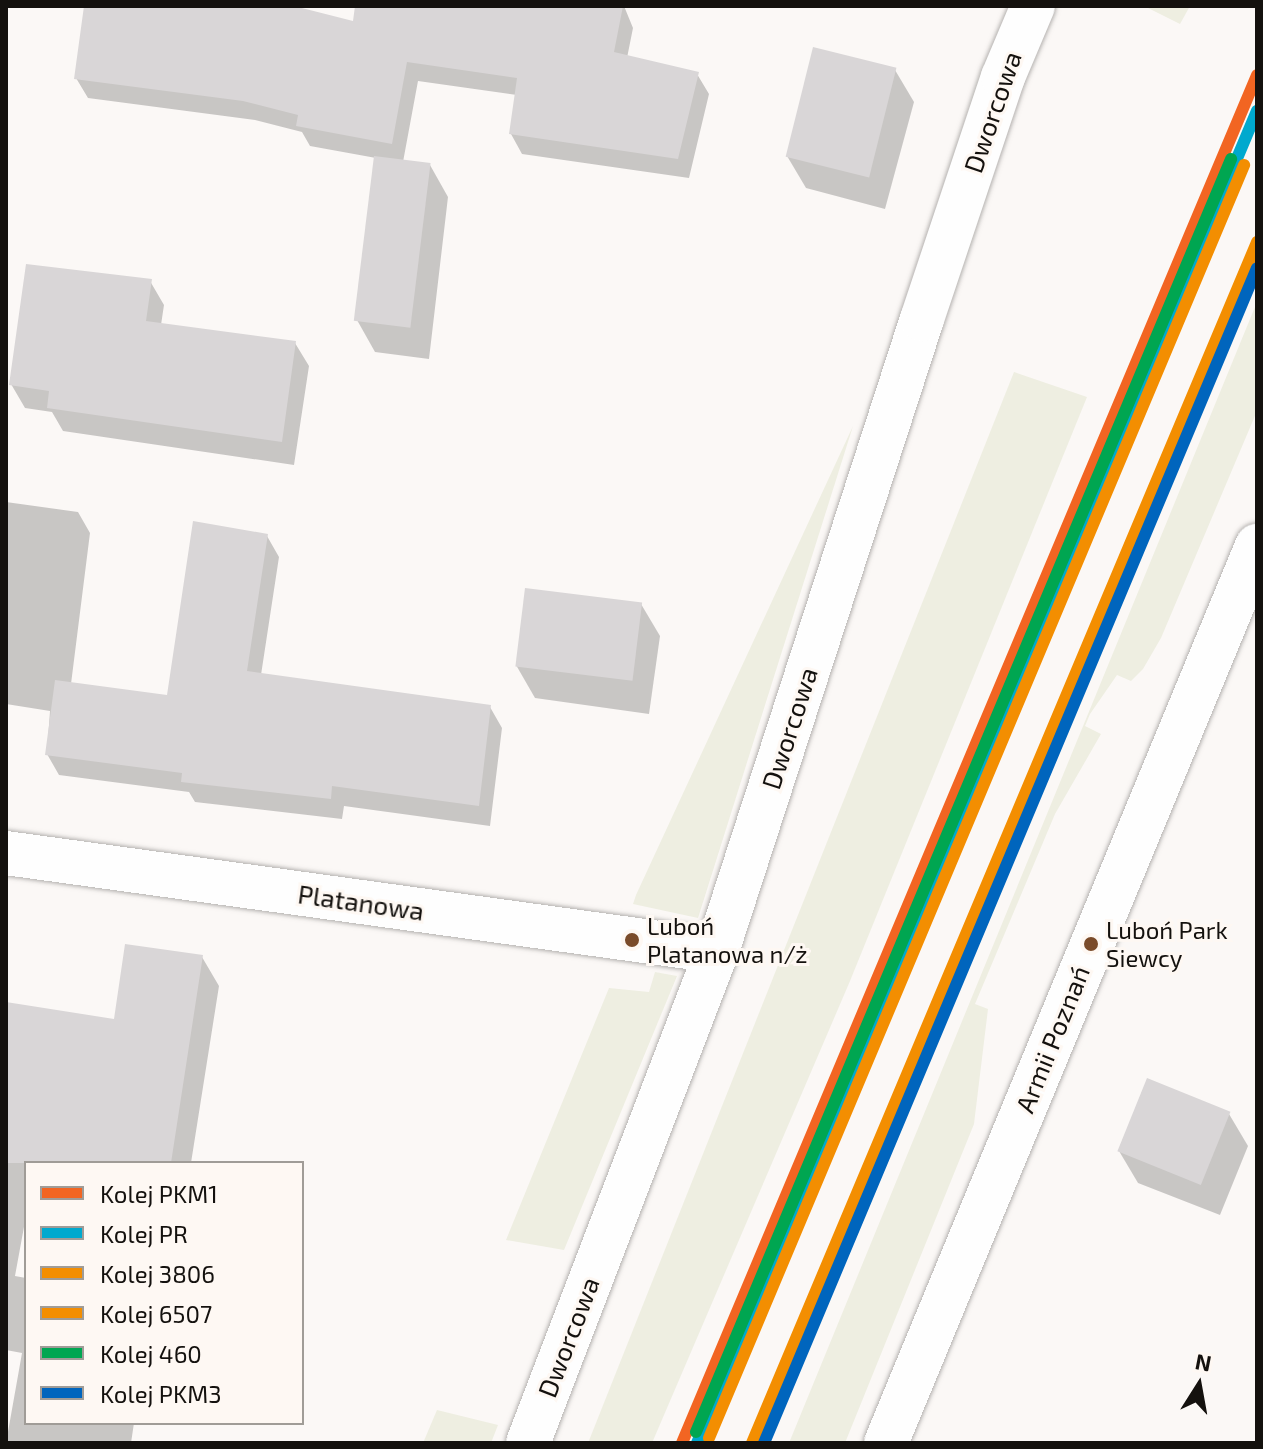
<!DOCTYPE html>
<meta charset="utf-8">
<style>
body{margin:0}
#map{position:relative;width:1263px;height:1449px;overflow:hidden;background:#fbf8f6;font-family:"Exo 2",sans-serif}
div>[style]{position:absolute}
[style*='--x']{left:calc(var(--x)*1px);top:calc(var(--y)*1px);width:calc(var(--w)*1px);rotate:calc(var(--a)*1deg)}
.green>*{inset:0;background:#eeeee1}
.shadow>*{inset:0;background:#0003}
.building>*{inset:0;background:#d9d6d7;transform-origin:0 0}
.roads{filter:drop-shadow(0 0 2px #b5b2b0) drop-shadow(0 0 2px #b5b2b0)}
.street>*{height:44px;margin:-22px;padding:0 22px;transform-origin:22px;border-radius:22px;background:#fefefe}
.secondary>*{height:44px;margin:-22px;padding:0 22px;transform-origin:22px;border-radius:22px;background:#fefefe}
.rail-1>*{height:12px;margin:-6px;padding:0 6px;transform-origin:6px;border-radius:6px;background:#f26522}
.rail-2>*{height:12px;margin:-6px;padding:0 6px;transform-origin:6px;border-radius:6px;background:#00a9ce}
.rail-3>*{height:12px;margin:-6px;padding:0 6px;transform-origin:6px;border-radius:6px;background:#f38e01}
.rail-4>*{height:12px;margin:-6px;padding:0 6px;transform-origin:6px;border-radius:6px;background:#f38e01}
.rail-5>*{height:12px;margin:-6px;padding:0 6px;transform-origin:6px;border-radius:6px;background:#00a651}
.rail-6>*{height:12px;margin:-6px;padding:0 6px;transform-origin:6px;border-radius:6px;background:#0065bd}
.dots>*{width:22px;height:22px;translate:-50% -50%;box-sizing:border-box;border:4px solid #fef8f3;border-radius:50%}
span{translate:-50% -50%;white-space:nowrap;text-align:center;line-height:1.15;-webkit-text-stroke:6px #fef8f3;paint-order:stroke}
.bus-label{font-size:24px;color:#14110e}
.left{translate:0 -50%;text-align:left}
.street-label{font-size:26px;color:#14110e}
.frame{position:absolute;inset:0;border:8px solid #14110e;pointer-events:none}
.legend{position:absolute;left:24px;top:1161px;width:280px;height:264px;box-sizing:border-box;background:#fef8f3;border:2px solid #a09c97;margin:0;padding:10px 14px;list-style:none;font-size:24px;color:#14110e}
.legend li{display:flex;align-items:center;gap:16px;height:40px}
.legend b{width:40px;border:2px solid #a09c97}
.north{position:absolute;left:1159px;top:1345px;width:80px;height:80px;-webkit-text-stroke:6px #fef8f3;paint-order:stroke;rotate:11deg;font-size:22px;font-weight:700;line-height:32px;text-align:center;color:#14110e}
.north::after{content:'';display:block;margin:auto;width:28px;height:36px;background:#14110e;clip-path:polygon(50% 0,100% 100%,50% 72%,0 100%)}
</style>
<div id="map">
<div class="green">
<i style="clip-path:polygon(1144px 6px,1190px 6px,1180px 24px)"></i>
<i style="clip-path:polygon(1257px 302px,1257px 411px,1161px 638px,1143px 669px,1131px 681px,1117px 675px,1090px 714px,1085px 726px,1101px 734px,1055px 814px,975px 1004px,988px 1009px,974px 1124px,845px 1443px,789px 1443px)"></i>
<i style="clip-path:polygon(1014px 372px,1087px 397px,850px 981px,652px 1443px,588px 1443px)"></i>
<i style="clip-path:polygon(853px 426px,698px 918px,633px 904px,636px 895px)"></i>
<i style="clip-path:polygon(655px 972px,677px 976px,564px 1250px,506px 1240px,609px 988px,649px 992px)"></i>
<i style="clip-path:polygon(437px 1410px,498px 1425px,491px 1443px,423px 1443px)"></i>
</div>
<div class="shadow">
<i style="clip-path:polygon(86px 6px,285px 6px,355px 24px,357px 6px,624px 6px,633px 28px,627px 58px,697px 74px,709px 94px,689px 178px,522px 154px,511px 134px,517px 95px,418px 81px,403px 162px,430px 165px,448px 197px,429px 359px,375px 352px,357px 320px,376px 158px,310px 146px,302px 132px,255px 120px,88px 98px,76px 78px)"></i>
<i style="clip-path:polygon(895px 70px,914px 102px,885px 209px,806px 188px,787px 156px)"></i>
<i style="clip-path:polygon(150px 281px,164px 305px,161px 325px,295px 343px,309px 366px,294px 465px,63px 431px,52px 412px,25px 408px,11px 384px)"></i>
<i style="clip-path:polygon(6px 502px,78px 512px,90px 533px,71px 684px,169px 697px,267px 536px,279px 557px,261px 675px,490px 707px,502px 728px,490px 826px,344px 806px,342px 819px,195px 802px,189px 792px,59px 775px,47px 754px,50px 711px,6px 704px)"></i>
<i style="clip-path:polygon(641px 604px,660px 636px,649px 714px,535px 698px,516px 665px)"></i>
<i style="clip-path:polygon(202px 957px,219px 986px,191px 1163px,26px 1163px,26px 1216px,15px 1276px,26px 1278px,26px 1423px,134px 1423px,131px 1443px,6px 1443px,22px 1353px,6px 1350px,6px 1005px,115px 1022px)"></i>
<i style="clip-path:polygon(1229px 1114px,1248px 1146px,1220px 1215px,1138px 1183px,1119px 1151px)"></i>
</div>
<div class="building">
<i style="clip-path:polygon(84px 6px,294px 6px,353px 21px,355px 6px,623px 6px,614px 52px,699px 72px,678px 159px,509px 134px,517px 78px,407px 62px,392px 144px,296px 126px,298px 115px,243px 101px,74px 79px)"></i>
<i style="left:813px;top:47px;width:86px;height:113px;rotate:14deg"></i>
<i style="left:374px;top:156px;width:57px;height:166px;rotate:7deg"></i>
<i style="clip-path:polygon(26px 264px,152px 279px,146px 321px,296px 341px,282px 442px,47px 408px,49px 391px,9px 385px)"></i>
<i style="clip-path:polygon(193px 521px,268px 534px,247px 671px,491px 705px,479px 806px,332px 786px,331px 799px,181px 782px,182px 773px,45px 755px,55px 680px,167px 695px)"></i>
<i style="left:525px;top:588px;width:118px;height:79px;rotate:7deg"></i>
<i style="clip-path:polygon(125px 944px,203px 955px,171px 1163px,6px 1163px,6px 1002px,114px 1019px)"></i>
<i style="left:1147px;top:1078px;width:90px;height:79px;rotate:22deg"></i>
</div>
<div class="roads">
<div class="street">
<i style="--x:6;--y:853;--w:718;--a:7.85"></i>
<i style="--x:528;--y:1443;--w:527;--a:-68.99"></i>
<i style="--x:717;--y:951;--w:664;--a:-72.03"></i>
<i style="--x:922;--y:319;--w:255;--a:-71.5"></i>
<i style="--x:1003;--y:77;--w:77;--a:-67.1"></i>
</div>
<div class="secondary">
<i style="--x:886;--y:1443;--w:971;--a:-67.53"></i>
</div>
</div>
<div class="rail-1">
<i style="--x:682;--y:1443;--w:1484;--a:-67.2"></i>
</div>
<div class="rail-2">
<i style="--x:697;--y:1443;--w:1445;--a:-67.2"></i>
</div>
<div class="rail-3">
<i style="--x:709;--y:1438;--w:1381;--a:-67.2"></i>
</div>
<div class="rail-4">
<i style="--x:752;--y:1443;--w:1303;--a:-67.19"></i>
</div>
<div class="rail-5">
<i style="--x:696;--y:1432;--w:1381;--a:-67.2"></i>
</div>
<div class="rail-6">
<i style="--x:764;--y:1443;--w:1274;--a:-67.24"></i>
</div>
<div class="dots">
<i style="left:632px;top:940px;background:#7a4b2a"></i>
<i style="left:1091px;top:944px;background:#7a4b2a"></i>
</div>
<div class="bus-label">
<span class="left" style="left:647px;top:940px">Luboń<br>Platanowa n/ż</span>
<span class="left" style="left:1106px;top:944px">Luboń Park<br>Siewcy</span>
</div>
<div class="street-label">
<span style="left:992px;top:112px;rotate:-71deg">Dworcowa</span>
<span style="left:789px;top:728px;rotate:-72deg">Dworcowa</span>
<span style="left:361px;top:902px;rotate:8deg">Platanowa</span>
<span style="left:1052px;top:1039px;rotate:-68deg">Armii Poznań</span>
<span style="left:568px;top:1337px;rotate:-69deg">Dworcowa</span>
</div>
<div class="frame"></div>
<ul class="legend">
<li><b style="height:10px;background:#f26522"></b>Kolej PKM1</li>
<li><b style="height:10px;background:#00a9ce"></b>Kolej PR</li>
<li><b style="height:10px;background:#f38e01"></b>Kolej 3806</li>
<li><b style="height:10px;background:#f38e01"></b>Kolej 6507</li>
<li><b style="height:10px;background:#00a651"></b>Kolej 460</li>
<li><b style="height:10px;background:#0065bd"></b>Kolej PKM3</li>
</ul>
<div class="north">N</div>
</div>
